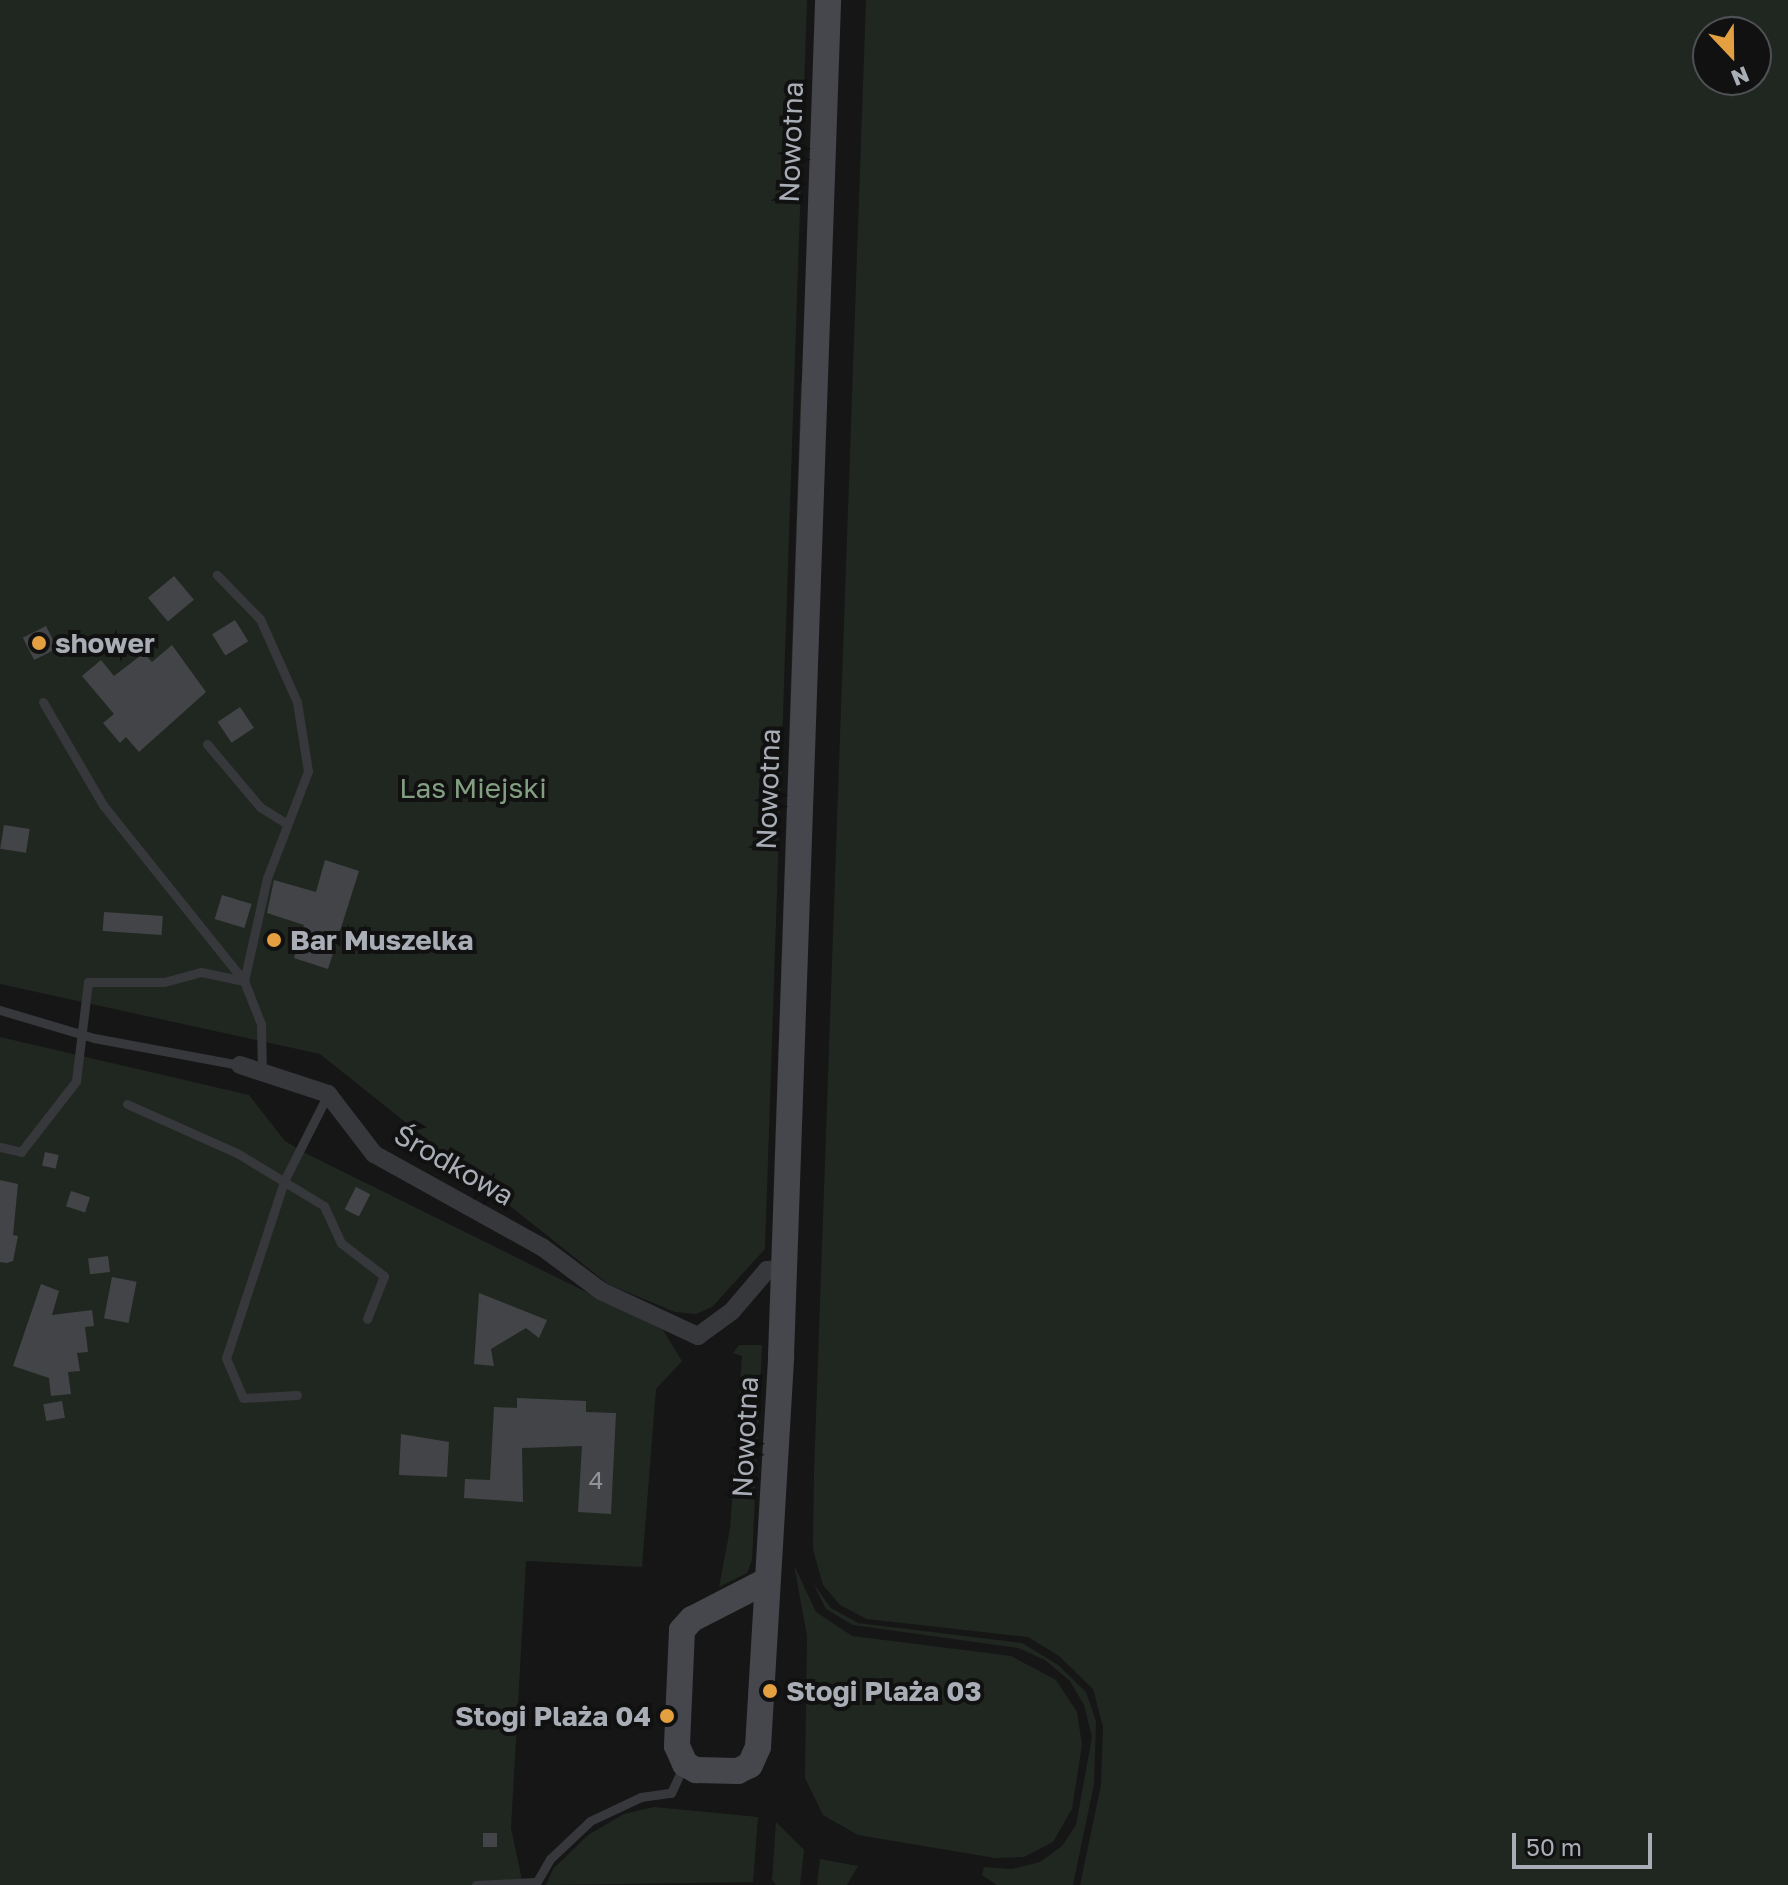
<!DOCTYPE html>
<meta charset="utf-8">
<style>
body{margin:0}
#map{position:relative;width:1788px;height:1885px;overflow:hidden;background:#161617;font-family:"Golos Text",sans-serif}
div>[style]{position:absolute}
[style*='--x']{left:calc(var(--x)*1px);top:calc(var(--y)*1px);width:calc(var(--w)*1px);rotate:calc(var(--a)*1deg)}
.green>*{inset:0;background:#202720}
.building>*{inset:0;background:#434447;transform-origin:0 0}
.lane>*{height:9px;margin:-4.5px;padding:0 4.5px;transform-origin:4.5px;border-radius:4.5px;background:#37383c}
.street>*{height:18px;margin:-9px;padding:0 9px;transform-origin:9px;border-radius:9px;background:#37383c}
.secondary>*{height:26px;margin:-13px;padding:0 13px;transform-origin:13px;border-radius:13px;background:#45474c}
.dots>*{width:22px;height:22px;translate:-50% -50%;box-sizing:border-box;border:4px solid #111112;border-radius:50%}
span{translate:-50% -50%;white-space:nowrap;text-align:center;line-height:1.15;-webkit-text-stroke:8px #111112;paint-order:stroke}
.number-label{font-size:24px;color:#90949a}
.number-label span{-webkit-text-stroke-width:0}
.street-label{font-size:28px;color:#a9aeb6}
.poi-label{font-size:28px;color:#a9aeb6;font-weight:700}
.left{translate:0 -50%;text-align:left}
.right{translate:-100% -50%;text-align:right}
.park-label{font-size:28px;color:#82a081}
.north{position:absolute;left:1692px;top:16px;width:80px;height:80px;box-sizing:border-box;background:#111112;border:2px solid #4e5054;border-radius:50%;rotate:158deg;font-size:22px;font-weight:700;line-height:32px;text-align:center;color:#a9aeb6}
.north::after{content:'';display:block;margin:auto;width:28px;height:36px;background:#e4a040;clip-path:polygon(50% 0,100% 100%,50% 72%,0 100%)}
.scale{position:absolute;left:1512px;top:1833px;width:140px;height:36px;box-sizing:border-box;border:4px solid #a9aeb6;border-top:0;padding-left:10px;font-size:24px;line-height:28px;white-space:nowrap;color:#a9aeb6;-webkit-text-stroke:6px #111112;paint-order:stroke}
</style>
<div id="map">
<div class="green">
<i style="clip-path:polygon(0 0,807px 0,765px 1249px,712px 1307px,696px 1314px,675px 1312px,608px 1284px,320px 1054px,0 984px)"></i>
<i style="clip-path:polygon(evenodd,866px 0,1788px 0,1788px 1885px,1080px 1885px,1101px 1785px,1103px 1727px,1093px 1689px,1059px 1656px,1028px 1637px,867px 1619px,840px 1605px,823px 1585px,813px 1549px,814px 1473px,866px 0,1756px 32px,1756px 80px,1708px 80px,1708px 32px,1756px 32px)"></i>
<i style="clip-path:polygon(801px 382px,805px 387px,772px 1236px)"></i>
<i style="clip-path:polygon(0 1037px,249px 1095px,285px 1141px,303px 1152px,663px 1330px,682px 1361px,656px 1389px,642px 1567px,526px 1561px,511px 1828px,523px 1885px,0 1885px)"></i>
<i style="clip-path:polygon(739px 1345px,762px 1345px,752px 1560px,747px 1573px,719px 1587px,730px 1529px,742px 1356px,733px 1353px)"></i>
<i style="clip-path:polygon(794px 1565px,816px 1612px,852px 1636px,1011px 1656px,1056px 1680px,1077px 1712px,1082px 1745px,1072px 1809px,1053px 1842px,1024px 1857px,995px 1858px,858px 1835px,823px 1815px,805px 1778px,807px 1636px)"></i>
<i style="clip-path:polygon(813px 1583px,831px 1608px,858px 1623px,1022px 1643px,1058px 1665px,1086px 1692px,1096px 1721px,1094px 1784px,1073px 1885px,997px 1885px,982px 1875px,984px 1867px,1012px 1869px,1040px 1862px,1062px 1846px,1076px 1825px,1092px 1737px,1084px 1705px,1070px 1681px,1045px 1660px,1018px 1648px,853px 1625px,826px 1609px)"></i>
<i style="clip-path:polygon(654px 1807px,758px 1817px,753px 1882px,546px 1885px,553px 1869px,588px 1835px,624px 1814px)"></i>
<i style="clip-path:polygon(776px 1822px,804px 1850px,800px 1885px,776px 1885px,772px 1880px)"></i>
<i style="clip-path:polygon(820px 1859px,858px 1866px,847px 1885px,817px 1885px)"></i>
</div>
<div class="building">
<i style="left:174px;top:576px;width:31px;height:34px;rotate:50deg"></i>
<i style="left:235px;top:620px;width:25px;height:27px;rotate:58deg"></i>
<i style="left:46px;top:626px;width:25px;height:26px;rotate:63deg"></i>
<i style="clip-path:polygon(172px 645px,206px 692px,139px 752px,126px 737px,120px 743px,103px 723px,114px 714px,82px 676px,101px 660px,114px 676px,144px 653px,152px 662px)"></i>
<i style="left:240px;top:707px;width:25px;height:27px;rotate:56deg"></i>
<i style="left:4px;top:825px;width:26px;height:24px;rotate:9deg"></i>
<i style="clip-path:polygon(325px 860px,359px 871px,328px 969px,294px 958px,304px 925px,267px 913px,274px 880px,316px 892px)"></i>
<i style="left:222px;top:895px;width:31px;height:25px;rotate:17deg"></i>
<i style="left:104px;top:912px;width:59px;height:19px;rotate:4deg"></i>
<i style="left:45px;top:1152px;width:14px;height:14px;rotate:12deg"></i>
<i style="clip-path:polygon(0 1180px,18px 1184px,13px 1235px,18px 1236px,13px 1261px,7px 1263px,0 1262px)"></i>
<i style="left:356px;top:1187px;width:16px;height:25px;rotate:27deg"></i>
<i style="left:71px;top:1191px;width:20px;height:16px;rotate:18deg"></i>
<i style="left:108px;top:1256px;width:16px;height:20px;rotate:83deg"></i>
<i style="left:112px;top:1277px;width:25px;height:42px;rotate:11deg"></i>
<i style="clip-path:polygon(41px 1284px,59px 1291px,52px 1315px,92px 1310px,94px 1326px,85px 1327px,88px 1352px,77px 1353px,80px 1371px,68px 1372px,71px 1394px,51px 1396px,49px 1378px,13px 1366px)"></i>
<i style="clip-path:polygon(479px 1293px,547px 1320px,539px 1338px,526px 1328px,491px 1349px,494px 1366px,474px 1364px)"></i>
<i style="clip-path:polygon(517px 1398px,586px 1401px,586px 1412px,616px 1413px,611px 1514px,578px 1512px,582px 1446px,522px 1448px,523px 1502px,464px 1498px,465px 1479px,490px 1480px,494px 1407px,517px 1408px)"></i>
<i style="left:62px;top:1401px;width:17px;height:19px;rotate:80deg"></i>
<i style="clip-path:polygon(401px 1434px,449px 1442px,447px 1477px,399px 1475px)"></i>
<i style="left:483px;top:1833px;width:14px;height:14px"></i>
</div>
<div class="lane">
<i style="--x:43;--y:702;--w:119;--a:59.8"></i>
<i style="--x:103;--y:805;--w:226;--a:51.3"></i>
<i style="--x:244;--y:981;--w:46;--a:68.4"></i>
<i style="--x:261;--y:1024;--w:48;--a:88.8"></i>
<i style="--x:207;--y:744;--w:82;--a:49.9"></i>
<i style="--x:260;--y:807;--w:31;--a:32"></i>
<i style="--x:0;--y:1010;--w:98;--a:16.6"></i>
<i style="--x:94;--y:1038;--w:148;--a:10.5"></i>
<i style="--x:127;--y:1104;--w:120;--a:24"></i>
<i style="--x:237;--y:1153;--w:102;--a:31.3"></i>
<i style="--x:324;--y:1206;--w:41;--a:65.3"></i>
<i style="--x:341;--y:1243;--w:54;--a:37.5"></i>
<i style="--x:384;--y:1276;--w:46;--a:111.6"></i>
<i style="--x:0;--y:1147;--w:22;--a:13"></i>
<i style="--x:21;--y:1152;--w:90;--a:-52.2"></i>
<i style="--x:76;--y:1081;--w:100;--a:-83.1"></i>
<i style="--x:88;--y:982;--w:76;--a:0"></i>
<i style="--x:164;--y:982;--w:38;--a:-15"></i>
<i style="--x:201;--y:972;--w:44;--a:11.8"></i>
<i style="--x:244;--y:981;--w:106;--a:-77.4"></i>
<i style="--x:267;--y:878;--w:115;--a:-69"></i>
<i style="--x:308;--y:771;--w:70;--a:-99.1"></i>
<i style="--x:297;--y:702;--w:91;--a:-114"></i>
<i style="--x:260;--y:619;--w:62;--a:-134.3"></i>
<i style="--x:297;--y:1395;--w:54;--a:176.8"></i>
<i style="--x:243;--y:1398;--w:43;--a:-113"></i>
<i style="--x:226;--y:1358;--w:188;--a:-71.8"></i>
<i style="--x:285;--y:1179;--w:95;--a:-63.2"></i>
<i style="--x:476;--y:1885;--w:59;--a:-2.9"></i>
<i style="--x:535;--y:1885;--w:30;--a:-60"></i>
<i style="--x:550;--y:1859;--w:55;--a:-43.5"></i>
<i style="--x:590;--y:1821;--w:56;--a:-25.2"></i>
<i style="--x:641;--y:1797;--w:30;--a:-8"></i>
<i style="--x:671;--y:1793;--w:29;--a:-65"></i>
</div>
<div class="street">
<i style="--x:240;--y:1065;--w:93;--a:18.2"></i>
<i style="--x:328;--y:1094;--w:76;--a:52.5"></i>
<i style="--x:374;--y:1154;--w:192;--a:29"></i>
<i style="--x:542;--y:1247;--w:74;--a:36.7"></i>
<i style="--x:601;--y:1291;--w:107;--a:24.9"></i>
<i style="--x:698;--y:1336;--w:42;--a:-36.3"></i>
<i style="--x:732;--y:1311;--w:54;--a:-49.5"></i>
<i style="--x:767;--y:1270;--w:17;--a:-3"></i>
</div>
<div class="secondary">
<i style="--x:766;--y:1581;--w:83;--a:152.8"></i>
<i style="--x:692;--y:1619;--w:15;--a:132"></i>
<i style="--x:682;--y:1630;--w:116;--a:92.5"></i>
<i style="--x:677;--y:1746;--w:20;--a:66"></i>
<i style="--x:685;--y:1764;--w:13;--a:29"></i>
<i style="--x:696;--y:1770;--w:42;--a:1.4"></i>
<i style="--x:738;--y:1771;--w:13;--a:-27"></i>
<i style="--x:750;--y:1765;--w:20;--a:-66"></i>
<i style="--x:758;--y:1747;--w:392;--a:-86.6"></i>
<i style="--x:781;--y:1356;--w:1357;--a:-88.01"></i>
</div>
<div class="dots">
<i style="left:39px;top:643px;background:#e4a040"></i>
<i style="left:274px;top:940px;background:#e4a040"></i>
<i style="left:770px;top:1691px;background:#e4a040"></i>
<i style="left:667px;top:1716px;background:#e4a040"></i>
</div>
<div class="number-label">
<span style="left:596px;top:1480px">4</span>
</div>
<div class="street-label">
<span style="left:791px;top:142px;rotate:-88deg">Nowotna</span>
<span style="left:768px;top:789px;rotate:-88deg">Nowotna</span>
<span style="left:454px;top:1165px;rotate:30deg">Środkowa</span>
<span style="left:745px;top:1437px;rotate:-87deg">Nowotna</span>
</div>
<div class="poi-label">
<span class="left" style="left:55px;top:643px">shower</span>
<span class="left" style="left:290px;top:940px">Bar Muszelka</span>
<span class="left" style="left:786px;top:1691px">Stogi Plaża 03</span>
<span class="right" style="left:651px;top:1716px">Stogi Plaża 04</span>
</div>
<div class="park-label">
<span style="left:473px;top:788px">Las Miejski</span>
</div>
<div class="north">N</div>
<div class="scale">50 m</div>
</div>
